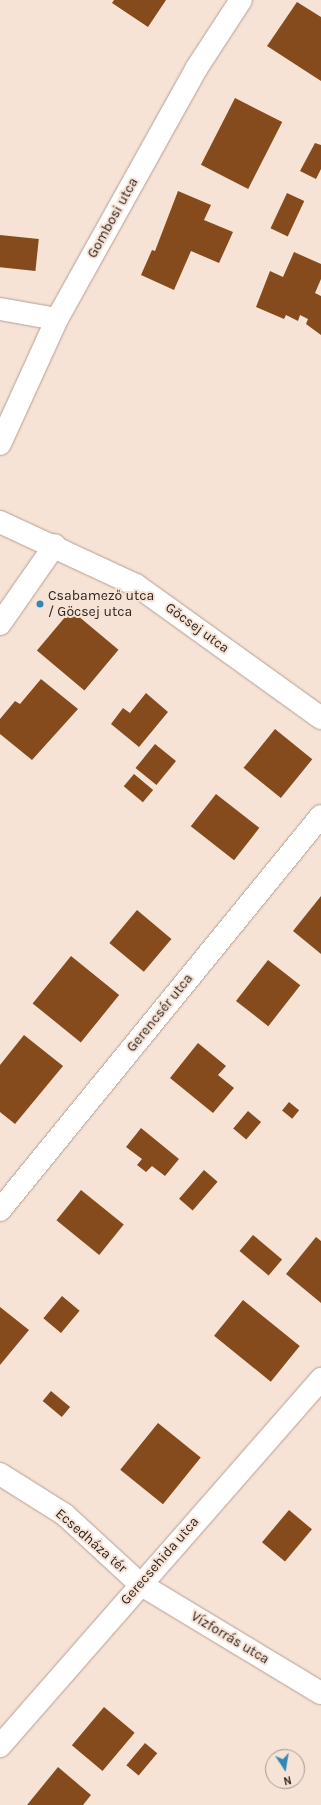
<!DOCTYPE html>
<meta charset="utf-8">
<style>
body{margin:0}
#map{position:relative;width:321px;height:1805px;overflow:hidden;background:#f7e3d6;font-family:Karla,sans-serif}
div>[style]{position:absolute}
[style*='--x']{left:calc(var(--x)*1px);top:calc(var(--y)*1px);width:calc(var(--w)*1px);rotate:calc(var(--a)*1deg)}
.building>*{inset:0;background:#854b1c;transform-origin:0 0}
.roads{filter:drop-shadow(0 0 1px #b3a094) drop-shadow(0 0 1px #b3a094)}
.street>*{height:22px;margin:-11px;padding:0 11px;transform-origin:11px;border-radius:11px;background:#fff}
.dots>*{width:11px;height:11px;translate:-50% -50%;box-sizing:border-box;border:2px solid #f7e3d6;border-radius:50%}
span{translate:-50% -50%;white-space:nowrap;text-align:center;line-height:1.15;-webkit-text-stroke:4px #f7e3d6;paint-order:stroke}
.street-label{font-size:14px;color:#2c2420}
.poi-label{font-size:14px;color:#2c2420}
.left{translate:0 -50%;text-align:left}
.north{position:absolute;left:265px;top:1749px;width:40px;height:40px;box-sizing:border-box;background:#f7e3d6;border:1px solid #a6978d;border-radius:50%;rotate:168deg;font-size:11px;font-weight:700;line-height:16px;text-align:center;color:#2c2420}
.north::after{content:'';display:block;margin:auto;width:14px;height:18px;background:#3088b6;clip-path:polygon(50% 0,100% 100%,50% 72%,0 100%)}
</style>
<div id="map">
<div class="building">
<i style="clip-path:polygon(114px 0,166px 0,148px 27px,112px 3px)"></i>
<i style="clip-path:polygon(297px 2px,321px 17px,321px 81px,267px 46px)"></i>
<i style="left:235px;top:98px;width:53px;height:75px;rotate:27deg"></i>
<i style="clip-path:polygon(315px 143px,321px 145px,321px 169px,316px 179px,300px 171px)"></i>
<i style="clip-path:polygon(178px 191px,211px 205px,204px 220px,233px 232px,219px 263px,191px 251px,174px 290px,141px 275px,152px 250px,155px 251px)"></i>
<i style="left:287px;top:193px;width:19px;height:39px;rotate:25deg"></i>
<i style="left:0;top:235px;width:39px;height:32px;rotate:6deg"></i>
<i style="clip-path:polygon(294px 252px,321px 264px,321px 279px,315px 293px,321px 296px,321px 335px,306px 324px,308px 319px,300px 315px,298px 321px,286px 315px,284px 319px,256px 307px,270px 271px,283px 277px)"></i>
<i style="left:71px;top:610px;width:62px;height:53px;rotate:40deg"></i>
<i style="clip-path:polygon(41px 679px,78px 709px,32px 760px,0 734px,0 719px,15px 701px,20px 704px)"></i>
<i style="clip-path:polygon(146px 693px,168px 712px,139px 747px,111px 724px,123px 708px,130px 713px)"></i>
<i style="left:275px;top:729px;width:48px;height:50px;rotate:39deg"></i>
<i style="left:155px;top:744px;width:27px;height:31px;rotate:39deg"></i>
<i style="left:134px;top:774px;width:25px;height:16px;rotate:40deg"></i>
<i style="left:216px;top:794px;width:55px;height:41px;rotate:38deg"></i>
<i style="clip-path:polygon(321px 896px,321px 954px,293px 931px)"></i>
<i style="left:137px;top:910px;width:45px;height:43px;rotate:40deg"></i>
<i style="left:71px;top:956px;width:62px;height:61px;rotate:39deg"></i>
<i style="left:268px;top:960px;width:41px;height:52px;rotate:38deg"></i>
<i style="clip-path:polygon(24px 1035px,63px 1066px,15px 1124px,0 1112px,0 1065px)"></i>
<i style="clip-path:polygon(198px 1043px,226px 1066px,218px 1075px,234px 1088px,213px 1113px,170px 1078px)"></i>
<i style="left:289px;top:1102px;width:13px;height:11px;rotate:39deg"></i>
<i style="left:248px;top:1111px;width:17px;height:23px;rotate:40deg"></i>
<i style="clip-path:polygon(141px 1128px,179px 1159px,165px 1176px,152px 1166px,146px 1172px,137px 1165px,142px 1159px,126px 1147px)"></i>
<i style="left:204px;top:1170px;width:18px;height:38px;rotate:41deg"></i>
<i style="left:81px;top:1190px;width:55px;height:39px;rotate:39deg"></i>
<i style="left:253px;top:1235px;width:38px;height:21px;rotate:40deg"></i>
<i style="clip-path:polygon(316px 1237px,321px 1241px,321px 1303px,286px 1274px)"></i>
<i style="left:62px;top:1296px;width:23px;height:29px;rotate:40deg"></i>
<i style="left:243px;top:1300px;width:73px;height:46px;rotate:39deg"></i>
<i style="clip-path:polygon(0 1307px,29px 1330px,0 1365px)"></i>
<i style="left:51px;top:1391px;width:25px;height:13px;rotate:40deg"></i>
<i style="left:158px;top:1423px;width:55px;height:60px;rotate:39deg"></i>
<i style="left:289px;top:1510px;width:30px;height:42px;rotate:40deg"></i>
<i style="left:104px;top:1707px;width:40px;height:50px;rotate:40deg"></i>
<i style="left:145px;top:1743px;width:16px;height:29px;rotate:40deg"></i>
<i style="clip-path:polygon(58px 1767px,91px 1795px,83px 1805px,27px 1805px)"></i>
</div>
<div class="roads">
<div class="street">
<i style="--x:0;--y:309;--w:58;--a:10"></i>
<i style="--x:0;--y:444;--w:137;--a:-65.5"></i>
<i style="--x:57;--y:319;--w:286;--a:-60.9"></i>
<i style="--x:196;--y:69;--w:82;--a:-56.9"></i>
<i style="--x:0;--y:522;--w:150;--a:24.9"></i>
<i style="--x:136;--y:585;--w:228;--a:35.7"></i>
<i style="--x:0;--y:624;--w:96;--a:-55.2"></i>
<i style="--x:0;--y:1210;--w:508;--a:-50.83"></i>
<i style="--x:0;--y:1474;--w:77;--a:32.2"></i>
<i style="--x:65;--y:1515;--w:102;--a:42.6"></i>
<i style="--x:140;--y:1584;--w:211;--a:31.1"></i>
<i style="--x:0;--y:1746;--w:488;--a:-48.8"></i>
</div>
</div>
<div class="dots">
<i style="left:40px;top:604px;background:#3088b6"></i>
</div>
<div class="street-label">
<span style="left:113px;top:218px;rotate:-61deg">Gombosi utca</span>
<span style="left:197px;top:628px;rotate:36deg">Göcsej utca</span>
<span style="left:160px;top:1013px;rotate:-51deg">Gerencsér utca</span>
<span style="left:91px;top:1541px;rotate:41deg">Ecsedháza tér</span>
<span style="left:160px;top:1561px;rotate:-49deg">Gerecsehida utca</span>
<span style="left:230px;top:1638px;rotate:31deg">Vízforrás utca</span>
</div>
<div class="poi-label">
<span class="left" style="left:48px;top:604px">Csabamező utca<br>/ Göcsej utca</span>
</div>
<div class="north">N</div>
</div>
